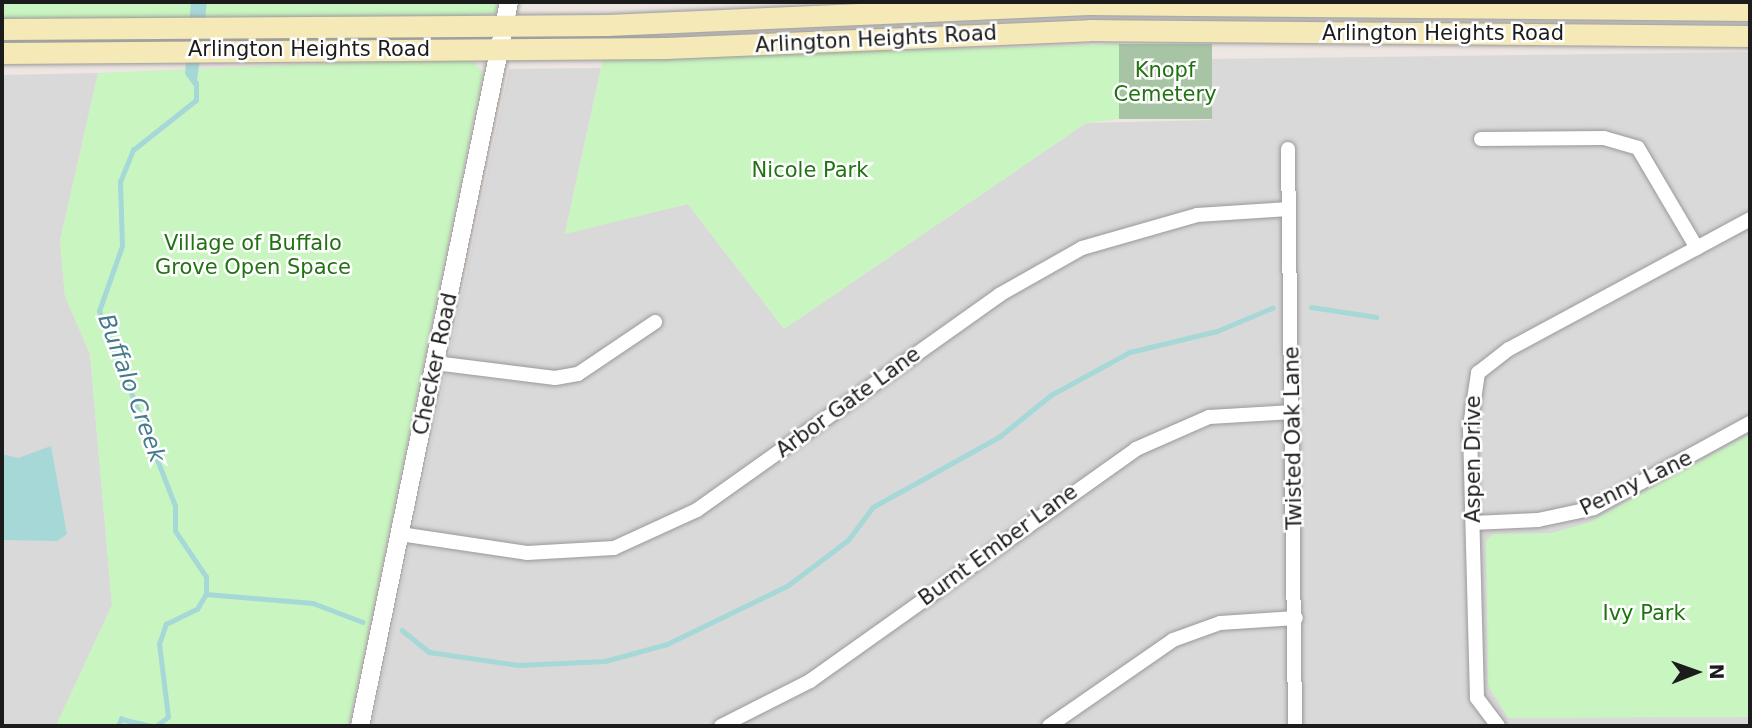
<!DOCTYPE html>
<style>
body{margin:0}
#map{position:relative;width:1752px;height:728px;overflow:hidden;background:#ede6e2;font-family:"DejaVu Sans",sans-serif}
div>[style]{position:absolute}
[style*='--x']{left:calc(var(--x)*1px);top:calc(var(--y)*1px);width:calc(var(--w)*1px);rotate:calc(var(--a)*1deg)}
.residential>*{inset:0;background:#dad9d9}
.cemetery>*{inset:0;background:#a7c4a5;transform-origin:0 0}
.park>*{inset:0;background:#c9f5c0}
.water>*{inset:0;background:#a5d8d7}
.stream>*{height:4.5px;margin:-2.25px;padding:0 2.25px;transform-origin:2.25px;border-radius:2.25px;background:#a5d8d7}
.roads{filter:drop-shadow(0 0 2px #999) drop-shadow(0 0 2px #999)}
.minor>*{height:14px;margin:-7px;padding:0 7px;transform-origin:7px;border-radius:7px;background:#fff}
.tertiary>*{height:18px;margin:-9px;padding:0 9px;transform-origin:9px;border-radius:9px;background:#fff}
.secondary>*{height:21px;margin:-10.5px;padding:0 10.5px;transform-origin:10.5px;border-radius:10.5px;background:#f5e9b8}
span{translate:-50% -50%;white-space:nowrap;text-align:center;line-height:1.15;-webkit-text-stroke:5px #fff;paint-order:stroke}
.street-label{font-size:21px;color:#1c1c1c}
.park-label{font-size:21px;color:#217212}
.water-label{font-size:23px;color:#467b8e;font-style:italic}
.frame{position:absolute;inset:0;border:4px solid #1c1c1c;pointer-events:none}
.north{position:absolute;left:1661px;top:637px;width:70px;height:70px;-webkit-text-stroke:5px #fff;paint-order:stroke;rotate:89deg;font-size:19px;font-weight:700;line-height:28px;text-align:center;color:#1c1c1c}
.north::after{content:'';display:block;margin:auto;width:24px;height:32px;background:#1c1c1c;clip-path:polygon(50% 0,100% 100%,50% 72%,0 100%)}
</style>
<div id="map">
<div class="residential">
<i style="clip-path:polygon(1750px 52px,1750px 726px,372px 726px,509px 69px,601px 68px,565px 233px,688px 204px,784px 329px,1086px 123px,1211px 120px,1212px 59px)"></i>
<i style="clip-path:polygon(98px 73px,60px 241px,65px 296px,90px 354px,112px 605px,56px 726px,2px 726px,2px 75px)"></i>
</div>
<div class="cemetery">
<i style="left:1119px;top:44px;width:93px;height:75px"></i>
</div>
<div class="park">
<i style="clip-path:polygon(2px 2px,498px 2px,495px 14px,463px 16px,2px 21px)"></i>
<i style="clip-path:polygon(1119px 44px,1119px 119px,1086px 123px,784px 329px,688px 204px,565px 234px,603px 59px)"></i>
<i style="clip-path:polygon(470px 57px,483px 73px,349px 726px,56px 726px,112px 605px,90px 354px,65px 296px,60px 241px,98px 73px)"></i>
<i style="clip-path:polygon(1750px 434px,1750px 717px,1508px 718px,1488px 685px,1486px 541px,1493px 534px,1552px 533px,1590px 522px)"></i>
</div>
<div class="water">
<i style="clip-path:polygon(191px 2px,207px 2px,196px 89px,185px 74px)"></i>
<i style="clip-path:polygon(51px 446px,67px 534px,57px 541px,2px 540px,2px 454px,18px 458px)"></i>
</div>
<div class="stream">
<i style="--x:1311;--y:307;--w:66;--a:8.7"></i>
<i style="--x:206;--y:594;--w:107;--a:4.8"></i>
<i style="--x:313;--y:603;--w:53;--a:20.8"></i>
<i style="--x:402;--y:630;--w:35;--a:39"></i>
<i style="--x:429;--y:652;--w:90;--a:8.3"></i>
<i style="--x:518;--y:665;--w:87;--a:-2.6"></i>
<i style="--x:605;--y:661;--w:64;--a:-15.3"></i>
<i style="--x:667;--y:644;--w:133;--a:-25.8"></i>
<i style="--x:787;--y:586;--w:76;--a:-37"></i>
<i style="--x:848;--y:540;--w:41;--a:-52.9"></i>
<i style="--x:873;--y:507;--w:144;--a:-29.1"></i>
<i style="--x:999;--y:437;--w:67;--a:-38.9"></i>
<i style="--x:1051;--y:395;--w:90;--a:-28.6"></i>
<i style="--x:1130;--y:352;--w:89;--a:-13.6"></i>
<i style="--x:1217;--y:331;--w:60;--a:-22.7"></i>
<i style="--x:118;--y:726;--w:8;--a:-67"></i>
<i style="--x:121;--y:719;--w:32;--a:13"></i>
<i style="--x:156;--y:726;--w:15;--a:-37"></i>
<i style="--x:168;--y:717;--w:74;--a:-97"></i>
<i style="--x:159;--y:644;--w:21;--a:-71"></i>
<i style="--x:166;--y:624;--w:34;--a:-26"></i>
<i style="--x:197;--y:609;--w:17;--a:-59"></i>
<i style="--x:206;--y:594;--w:17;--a:-90"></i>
<i style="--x:206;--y:577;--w:55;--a:-124"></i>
<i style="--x:175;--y:531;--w:25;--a:-90"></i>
<i style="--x:175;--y:506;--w:209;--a:-111.3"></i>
<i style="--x:99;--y:311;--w:69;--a:-70.5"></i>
<i style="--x:122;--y:246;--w:64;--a:-91.8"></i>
<i style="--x:120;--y:182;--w:35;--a:-68"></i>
<i style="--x:133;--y:150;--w:80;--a:-38.4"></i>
<i style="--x:196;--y:100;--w:17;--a:-90"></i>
</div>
<div class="roads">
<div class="minor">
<i style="--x:1481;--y:139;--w:123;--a:-0.5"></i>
<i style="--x:1604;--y:138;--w:35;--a:16"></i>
<i style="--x:1638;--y:148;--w:116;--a:59.5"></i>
<i style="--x:1288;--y:149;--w:577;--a:89.3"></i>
<i style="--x:435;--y:363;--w:121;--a:7.1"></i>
<i style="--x:555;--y:378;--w:23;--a:-10"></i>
<i style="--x:578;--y:374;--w:93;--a:-34"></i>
<i style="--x:1473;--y:523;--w:65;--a:-2.6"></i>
<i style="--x:1538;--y:520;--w:57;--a:-12.1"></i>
<i style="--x:1594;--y:508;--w:178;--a:-28.6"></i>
<i style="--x:400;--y:534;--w:128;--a:8.5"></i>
<i style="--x:527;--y:553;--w:87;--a:-3.3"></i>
<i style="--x:614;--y:548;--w:91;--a:-24.6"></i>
<i style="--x:697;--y:510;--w:371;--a:-35.4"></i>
<i style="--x:999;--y:295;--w:95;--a:-29.5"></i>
<i style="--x:1082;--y:248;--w:120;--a:-16"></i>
<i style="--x:1197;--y:215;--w:92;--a:-3.7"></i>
<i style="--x:721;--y:726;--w:100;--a:-26.8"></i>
<i style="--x:810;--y:681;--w:400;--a:-35.4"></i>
<i style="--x:1136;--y:449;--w:80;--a:-23.7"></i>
<i style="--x:1209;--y:417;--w:84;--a:-3.4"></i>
<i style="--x:1049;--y:726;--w:151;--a:-34.7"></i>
<i style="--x:1173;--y:640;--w:50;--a:-19.9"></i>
<i style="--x:1220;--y:623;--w:76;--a:-3.8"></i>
<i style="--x:1498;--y:726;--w:35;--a:-127"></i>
<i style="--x:1477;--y:698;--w:272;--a:-91.5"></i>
<i style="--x:1470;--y:426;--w:54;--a:-81.4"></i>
<i style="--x:1478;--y:373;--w:39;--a:-38"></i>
<i style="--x:1509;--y:349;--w:274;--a:-28.3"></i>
</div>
<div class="tertiary">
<i style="--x:360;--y:726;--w:739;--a:-78.37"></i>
</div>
<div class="secondary">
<i style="--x:2;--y:29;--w:605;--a:-0.38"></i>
<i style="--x:607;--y:25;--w:482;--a:-2.5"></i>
<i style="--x:1089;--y:4;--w:661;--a:0.52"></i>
<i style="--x:2;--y:53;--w:664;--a:-0.43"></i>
<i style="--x:666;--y:48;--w:424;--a:-2.4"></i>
<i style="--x:1090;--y:30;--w:660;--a:0.52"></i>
</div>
</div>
<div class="street-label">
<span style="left:1443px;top:33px">Arlington Heights Road</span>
<span style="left:876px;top:39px;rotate:-3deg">Arlington Heights Road</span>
<span style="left:309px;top:49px">Arlington Heights Road</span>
<span style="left:435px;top:364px;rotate:-78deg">Checker Road</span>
<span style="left:848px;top:402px;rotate:-36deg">Arbor Gate Lane</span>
<span style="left:1293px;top:438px;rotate:-91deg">Twisted Oak Lane</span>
<span style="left:1473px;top:459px;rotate:-90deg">Aspen Drive</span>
<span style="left:1636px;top:483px;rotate:-26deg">Penny Lane</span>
<span style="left:998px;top:545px;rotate:-36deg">Burnt Ember Lane</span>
</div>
<div class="park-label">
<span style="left:1165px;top:82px">Knopf<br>Cemetery</span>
<span style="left:810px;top:170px">Nicole Park</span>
<span style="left:253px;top:255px">Village of Buffalo<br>Grove Open Space</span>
<span style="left:1644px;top:613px">Ivy Park</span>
</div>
<div class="water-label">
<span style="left:132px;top:388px;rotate:70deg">Buffalo Creek</span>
</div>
<div class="frame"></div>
<div class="north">N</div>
</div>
